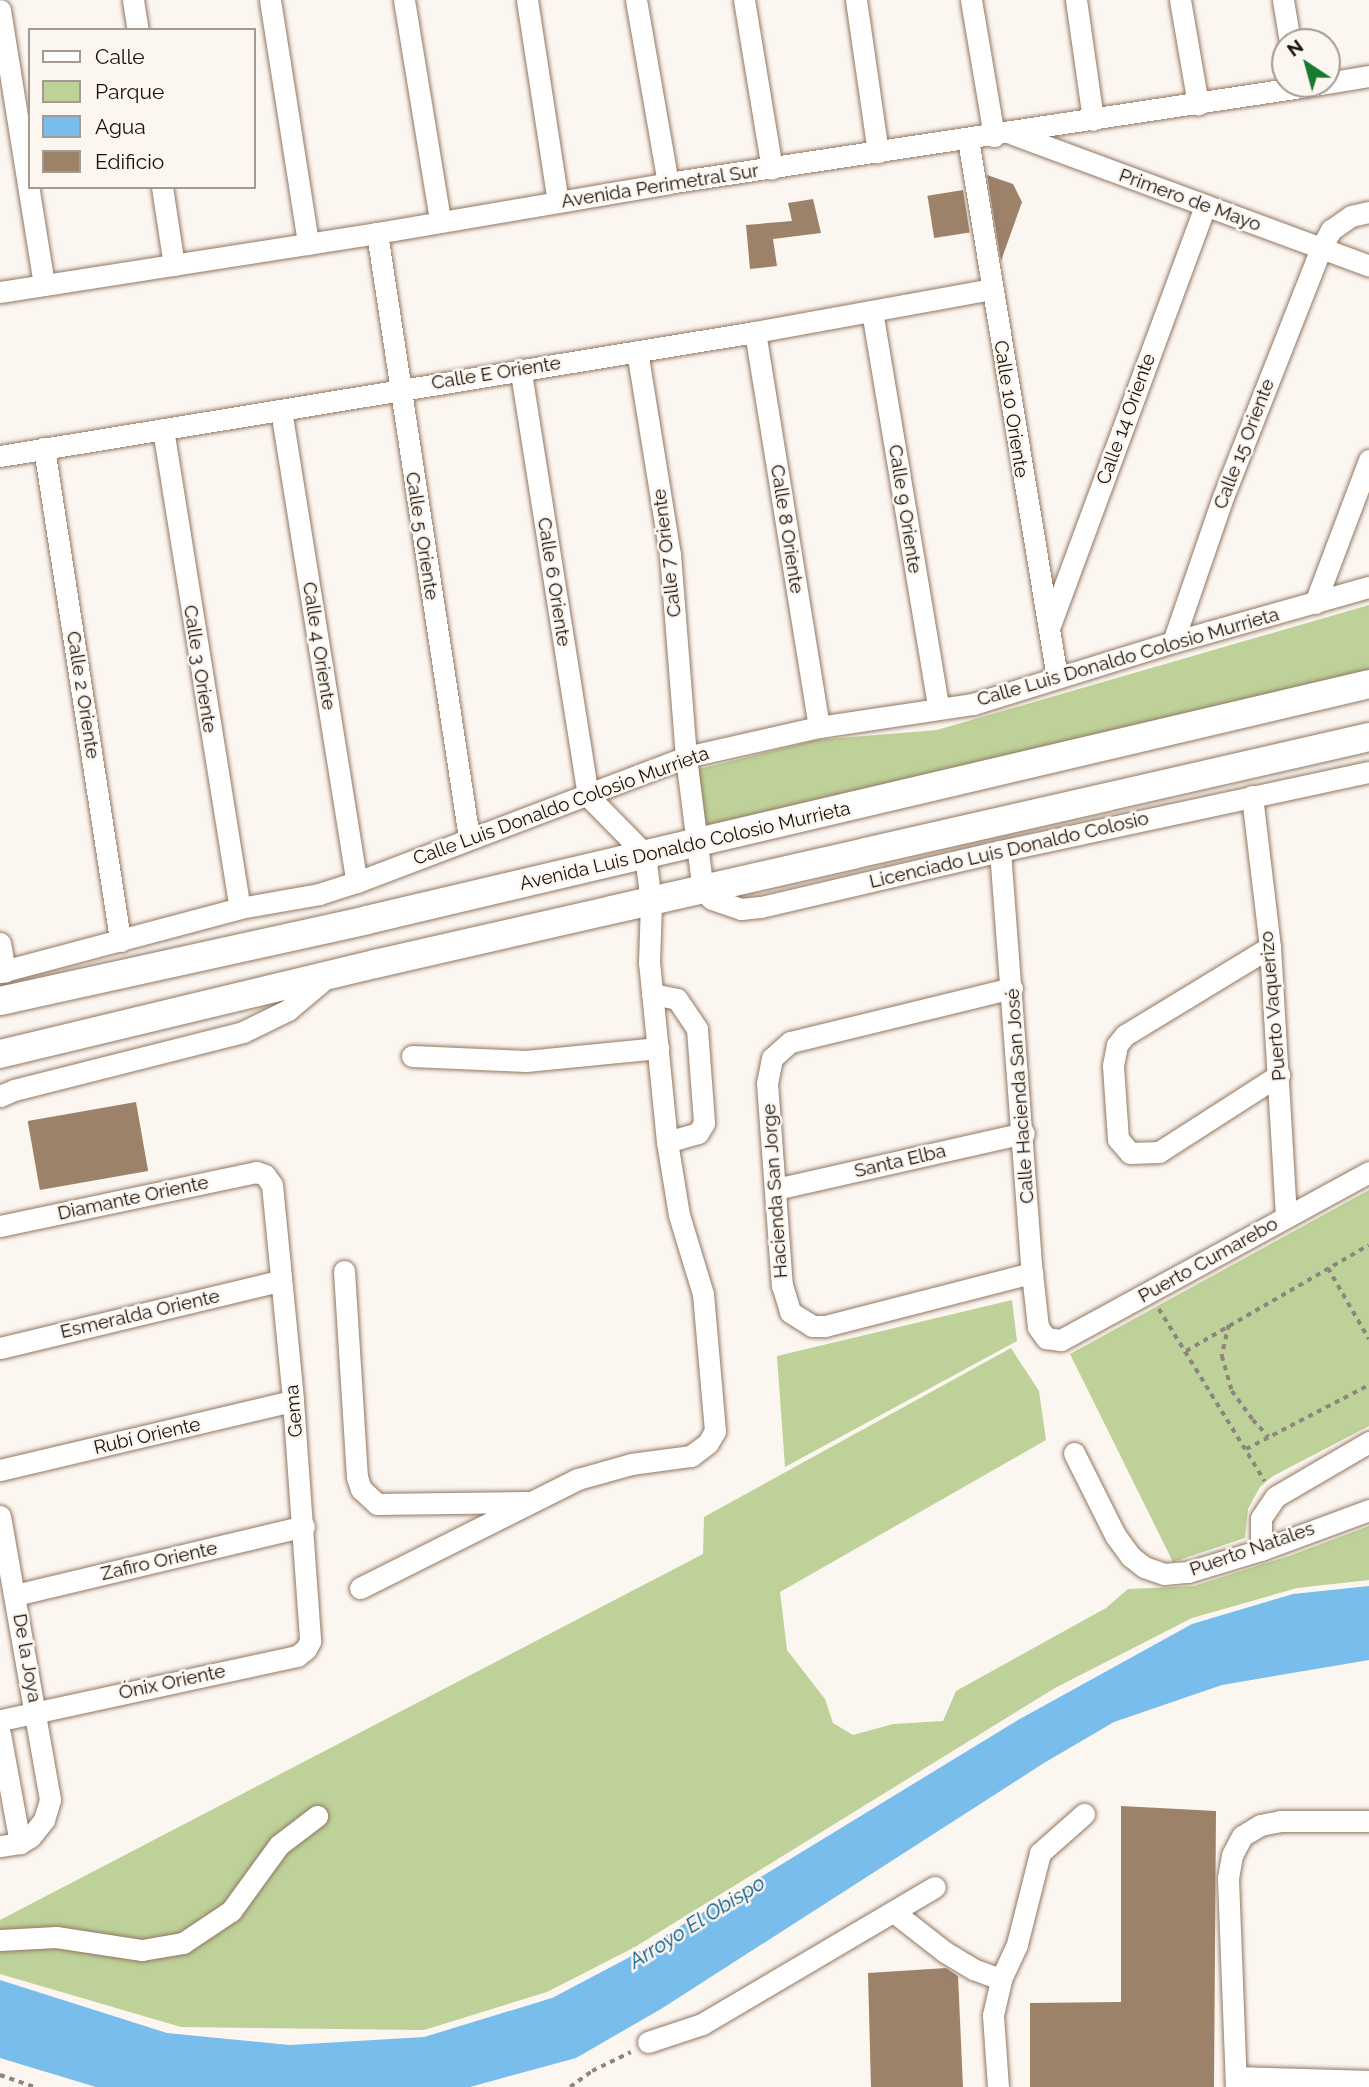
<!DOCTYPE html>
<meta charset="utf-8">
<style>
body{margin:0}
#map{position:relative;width:1369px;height:2087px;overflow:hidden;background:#fcf6f1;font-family:Raleway,sans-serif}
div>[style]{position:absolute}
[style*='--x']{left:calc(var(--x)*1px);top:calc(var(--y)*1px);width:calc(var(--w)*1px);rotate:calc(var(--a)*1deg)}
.green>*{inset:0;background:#bdd199}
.water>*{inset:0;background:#79bded}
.building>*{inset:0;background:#9d826a;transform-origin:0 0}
.path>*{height:3.5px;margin-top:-1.75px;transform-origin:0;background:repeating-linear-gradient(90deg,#8d857e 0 5px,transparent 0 10px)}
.roads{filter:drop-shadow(0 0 2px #927760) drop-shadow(0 0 2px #927760)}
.minor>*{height:21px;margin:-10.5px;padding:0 10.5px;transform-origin:10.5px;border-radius:10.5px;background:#fff}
.major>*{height:28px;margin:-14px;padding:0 14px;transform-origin:14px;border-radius:14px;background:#fff}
span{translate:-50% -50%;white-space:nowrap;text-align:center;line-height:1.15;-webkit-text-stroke:5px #fcf6f1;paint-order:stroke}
.street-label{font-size:19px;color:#1a1007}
.water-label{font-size:21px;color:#005684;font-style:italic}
.legend{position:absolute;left:28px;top:28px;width:228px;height:161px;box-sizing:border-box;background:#fcf6f1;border:2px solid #a29a93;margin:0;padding:9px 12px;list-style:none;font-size:21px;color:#1a1007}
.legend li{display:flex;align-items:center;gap:14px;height:35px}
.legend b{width:35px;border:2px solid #a29a93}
.north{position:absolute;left:1271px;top:28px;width:70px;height:70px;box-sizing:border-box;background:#fcf6f1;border:2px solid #a29a93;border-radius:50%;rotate:324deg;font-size:19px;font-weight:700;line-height:28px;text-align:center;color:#1a1007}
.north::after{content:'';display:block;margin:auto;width:24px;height:32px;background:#167b2d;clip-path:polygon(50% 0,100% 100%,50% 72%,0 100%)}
</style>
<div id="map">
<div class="green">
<i style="clip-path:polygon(1369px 605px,1369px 675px,707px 826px,691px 771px,816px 740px,937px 730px)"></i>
<i style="clip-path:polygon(1369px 1190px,1369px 1426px,1273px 1476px,1260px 1487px,1248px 1509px,1245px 1538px,1173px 1562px,1070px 1354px)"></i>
<i style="clip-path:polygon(1012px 1300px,1017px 1341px,785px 1467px,777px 1356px)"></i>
<i style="clip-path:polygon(1011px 1348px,1039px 1391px,1046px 1440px,780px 1592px,787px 1650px,825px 1699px,833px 1723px,853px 1735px,893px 1724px,943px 1721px,956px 1691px,1106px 1608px,1128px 1589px,1194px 1586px,1289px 1556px,1369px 1526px,1369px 1580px,1297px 1588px,1192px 1618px,1055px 1688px,635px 1947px,547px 1992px,424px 2030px,181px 2027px,0 1974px,0 1920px,703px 1554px,704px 1517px)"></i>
</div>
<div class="water">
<i style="clip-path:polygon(1369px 1586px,1369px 1660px,1222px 1685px,1114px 1722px,1044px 1763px,661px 2009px,576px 2058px,470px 2087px,96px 2087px,0 2058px,0 1980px,167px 2033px,290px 2045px,424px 2037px,552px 1998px,628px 1958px,1018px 1720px,1192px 1624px,1293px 1594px)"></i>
</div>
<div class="building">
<i style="clip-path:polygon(987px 175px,1013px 184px,1022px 202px,1001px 261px)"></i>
<i style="left:963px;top:190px;width:43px;height:36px;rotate:81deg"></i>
<i style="clip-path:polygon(813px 199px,821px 233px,773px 239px,777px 266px,750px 269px,746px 225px,792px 221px,788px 203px)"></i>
<i style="left:136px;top:1102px;width:70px;height:110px;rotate:80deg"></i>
<i style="clip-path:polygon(1121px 1806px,1216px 1811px,1214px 2087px,1030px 2087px,1030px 2003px,1121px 2002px)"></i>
<i style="clip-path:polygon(946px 1968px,958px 1976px,963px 2087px,871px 2087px,868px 1973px)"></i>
</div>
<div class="path">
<i style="--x:1328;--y:1268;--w:82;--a:60"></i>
<i style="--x:1159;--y:1309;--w:202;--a:58.4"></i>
<i style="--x:1229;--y:1325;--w:32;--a:103"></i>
<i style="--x:1222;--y:1356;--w:36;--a:74"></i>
<i style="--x:1232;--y:1391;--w:36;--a:54"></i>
<i style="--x:1253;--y:1420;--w:23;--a:47"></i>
<i style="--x:1186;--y:1351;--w:211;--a:-30.1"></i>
<i style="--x:1246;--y:1449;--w:139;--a:-27.5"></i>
<i style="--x:0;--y:2075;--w:37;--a:19"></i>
<i style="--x:570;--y:2087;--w:27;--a:-36"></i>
<i style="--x:592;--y:2071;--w:43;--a:-26"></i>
</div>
<div class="roads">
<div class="minor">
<i style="--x:133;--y:0;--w:30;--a:81"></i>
<i style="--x:270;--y:0;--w:247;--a:81.1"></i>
<i style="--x:404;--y:0;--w:224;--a:80.7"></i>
<i style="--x:527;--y:0;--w:204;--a:81.3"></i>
<i style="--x:636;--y:0;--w:186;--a:80.1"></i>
<i style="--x:744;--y:0;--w:171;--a:80.6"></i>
<i style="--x:856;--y:0;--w:154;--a:81.8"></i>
<i style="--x:971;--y:0;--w:138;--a:80.4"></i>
<i style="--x:1076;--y:0;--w:121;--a:81.9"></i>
<i style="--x:1180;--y:0;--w:106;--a:80.2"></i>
<i style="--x:1283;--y:0;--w:43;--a:80.5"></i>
<i style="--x:0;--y:10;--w:278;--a:80.9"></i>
<i style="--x:1327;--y:83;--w:43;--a:-9.5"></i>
<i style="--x:1013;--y:134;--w:380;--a:20.3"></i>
<i style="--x:968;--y:139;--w:546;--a:80.62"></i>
<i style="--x:162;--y:187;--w:79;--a:81.3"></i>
<i style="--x:377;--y:233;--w:612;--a:81.35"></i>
<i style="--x:0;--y:292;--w:382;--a:-8.9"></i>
<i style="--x:377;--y:233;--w:295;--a:-9.7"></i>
<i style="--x:668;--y:183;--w:660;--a:-8.62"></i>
<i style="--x:872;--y:311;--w:401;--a:80.5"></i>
<i style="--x:755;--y:332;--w:400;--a:80.8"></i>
<i style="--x:637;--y:351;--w:206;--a:80.8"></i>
<i style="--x:670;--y:554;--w:204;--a:85.5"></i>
<i style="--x:686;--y:757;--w:135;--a:82.8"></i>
<i style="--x:703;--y:891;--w:12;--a:42"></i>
<i style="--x:712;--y:899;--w:31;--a:19"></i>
<i style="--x:741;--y:909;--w:20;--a:-6"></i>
<i style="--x:761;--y:907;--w:245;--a:-13.2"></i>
<i style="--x:1000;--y:851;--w:377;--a:-12.1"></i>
<i style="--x:281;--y:410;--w:478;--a:80.9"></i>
<i style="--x:163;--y:429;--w:485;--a:80.9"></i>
<i style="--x:44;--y:448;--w:499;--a:81.2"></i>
<i style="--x:0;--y:456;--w:765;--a:-9.33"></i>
<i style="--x:755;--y:332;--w:240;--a:-10.3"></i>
<i style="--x:1315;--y:603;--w:153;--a:-69.3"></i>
<i style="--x:1049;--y:628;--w:450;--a:-69.7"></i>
<i style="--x:1173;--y:642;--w:153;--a:-71"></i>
<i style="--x:1223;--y:497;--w:268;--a:-68.5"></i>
<i style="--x:1321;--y:248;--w:21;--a:-61"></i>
<i style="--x:1331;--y:230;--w:24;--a:-35"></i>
<i style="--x:1351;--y:216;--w:18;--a:-13"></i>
<i style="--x:1252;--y:796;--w:152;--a:83.2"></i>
<i style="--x:1270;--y:947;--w:270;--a:86.6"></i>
<i style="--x:1000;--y:851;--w:423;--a:85.7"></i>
<i style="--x:1032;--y:1273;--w:54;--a:83.7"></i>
<i style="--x:1038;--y:1327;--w:14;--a:54"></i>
<i style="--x:1046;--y:1338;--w:15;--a:8"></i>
<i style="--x:1061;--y:1340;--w:351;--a:-28.6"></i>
<i style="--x:0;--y:943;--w:29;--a:80"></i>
<i style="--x:1270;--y:947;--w:170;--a:148.7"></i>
<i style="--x:1125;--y:1035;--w:13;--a:129"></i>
<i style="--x:1117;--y:1045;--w:21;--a:101"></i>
<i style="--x:1113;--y:1066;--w:73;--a:86.1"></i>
<i style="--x:1118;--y:1139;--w:18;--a:49"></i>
<i style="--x:1130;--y:1153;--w:29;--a:-2"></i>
<i style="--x:1159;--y:1152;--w:143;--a:-32.7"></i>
<i style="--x:0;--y:972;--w:248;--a:-14.9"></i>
<i style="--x:240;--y:908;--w:80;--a:-10"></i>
<i style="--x:319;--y:894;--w:40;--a:-18"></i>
<i style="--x:357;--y:882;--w:352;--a:-20.8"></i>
<i style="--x:686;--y:757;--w:136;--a:-12.7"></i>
<i style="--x:819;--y:727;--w:156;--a:-8.5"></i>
<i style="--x:973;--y:704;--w:209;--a:-17.2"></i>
<i style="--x:1173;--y:642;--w:204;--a:-15.7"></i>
<i style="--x:1012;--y:988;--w:228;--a:166.3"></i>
<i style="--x:790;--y:1042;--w:24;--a:138"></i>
<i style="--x:772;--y:1058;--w:25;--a:101"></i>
<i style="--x:767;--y:1083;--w:203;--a:85.8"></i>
<i style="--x:782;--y:1285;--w:28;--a:73"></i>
<i style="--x:790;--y:1312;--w:26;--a:32"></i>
<i style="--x:812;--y:1326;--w:13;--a:0"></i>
<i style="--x:825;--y:1326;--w:214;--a:-14.4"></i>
<i style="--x:652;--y:994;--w:25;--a:11"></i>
<i style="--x:677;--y:999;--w:36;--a:56"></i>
<i style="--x:697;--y:1029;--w:94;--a:85.7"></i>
<i style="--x:704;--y:1123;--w:12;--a:121"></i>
<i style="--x:698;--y:1133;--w:32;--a:164"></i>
<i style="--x:412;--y:1056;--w:114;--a:2.5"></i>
<i style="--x:526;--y:1061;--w:133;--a:-5.6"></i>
<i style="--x:0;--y:1096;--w:15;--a:-23"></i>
<i style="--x:14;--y:1090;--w:236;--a:-14.2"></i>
<i style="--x:243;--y:1032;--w:50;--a:-26.1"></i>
<i style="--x:288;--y:1010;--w:50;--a:-40.1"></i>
<i style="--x:776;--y:1189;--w:254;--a:-12.7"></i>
<i style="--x:0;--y:1226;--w:262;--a:-11.9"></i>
<i style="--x:256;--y:1172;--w:9;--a:18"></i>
<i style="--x:265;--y:1175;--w:12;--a:55"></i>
<i style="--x:272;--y:1185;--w:217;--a:84.4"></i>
<i style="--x:293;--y:1401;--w:241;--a:85.9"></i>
<i style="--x:310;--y:1641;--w:9;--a:117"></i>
<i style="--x:306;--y:1649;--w:11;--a:142"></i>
<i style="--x:297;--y:1656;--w:304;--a:167.8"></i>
<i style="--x:344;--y:1271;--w:206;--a:86.4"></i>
<i style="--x:357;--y:1477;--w:13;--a:72"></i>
<i style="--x:361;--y:1489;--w:22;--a:43"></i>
<i style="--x:377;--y:1504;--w:150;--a:-0.8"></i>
<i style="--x:0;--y:1348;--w:288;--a:-13.5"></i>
<i style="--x:1074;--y:1453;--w:92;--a:63.4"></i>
<i style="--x:1115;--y:1535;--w:26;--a:54"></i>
<i style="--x:1130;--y:1556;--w:18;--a:38"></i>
<i style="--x:1144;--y:1567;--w:21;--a:19"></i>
<i style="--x:1164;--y:1574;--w:24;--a:-5"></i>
<i style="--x:1188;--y:1572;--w:76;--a:-16.8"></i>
<i style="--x:1261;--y:1550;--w:115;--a:-20.3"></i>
<i style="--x:0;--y:1470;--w:301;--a:-13.3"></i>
<i style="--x:0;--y:1516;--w:288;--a:80"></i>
<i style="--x:50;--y:1800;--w:21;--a:107"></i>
<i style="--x:44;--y:1820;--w:22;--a:129"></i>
<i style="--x:30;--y:1837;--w:12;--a:149"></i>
<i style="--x:20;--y:1843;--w:20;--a:171"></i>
<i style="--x:1261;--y:1550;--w:32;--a:-90"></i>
<i style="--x:1261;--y:1518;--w:25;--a:-56"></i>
<i style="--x:1275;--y:1497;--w:109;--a:-30.3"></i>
<i style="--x:360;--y:1588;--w:244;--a:-26.6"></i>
<i style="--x:578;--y:1479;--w:55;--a:-15.8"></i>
<i style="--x:631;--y:1464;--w:61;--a:-7.6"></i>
<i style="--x:691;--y:1456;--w:21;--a:-37"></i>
<i style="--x:708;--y:1443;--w:14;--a:-60"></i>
<i style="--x:715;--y:1431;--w:138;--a:-95"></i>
<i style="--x:703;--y:1294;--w:83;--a:-106.9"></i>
<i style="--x:679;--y:1215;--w:74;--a:-99.3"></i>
<i style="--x:667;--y:1142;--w:180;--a:-95.7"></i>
<i style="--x:649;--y:963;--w:60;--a:-88.1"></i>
<i style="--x:651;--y:903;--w:49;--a:-97"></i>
<i style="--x:645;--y:854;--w:81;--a:-134.5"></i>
<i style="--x:588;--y:796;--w:432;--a:-99"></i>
<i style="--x:15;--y:1595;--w:297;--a:-13.4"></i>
<i style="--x:0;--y:1734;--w:111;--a:79.6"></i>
<i style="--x:895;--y:1913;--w:63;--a:38"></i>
<i style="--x:945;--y:1952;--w:33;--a:31"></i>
<i style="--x:973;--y:1969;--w:30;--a:20"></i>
<i style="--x:0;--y:1940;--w:56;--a:-3.1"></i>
<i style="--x:56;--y:1937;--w:87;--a:8.6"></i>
<i style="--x:142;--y:1950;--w:42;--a:-9.7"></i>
<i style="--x:183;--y:1943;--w:58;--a:-33.7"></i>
<i style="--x:231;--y:1911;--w:82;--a:-54"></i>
<i style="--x:279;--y:1845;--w:48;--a:-37.3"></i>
<i style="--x:648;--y:2042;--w:57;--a:-18.4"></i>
<i style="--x:702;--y:2024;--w:270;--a:-30.5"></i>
<i style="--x:1236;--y:2077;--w:133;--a:1.7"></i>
<i style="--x:998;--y:2087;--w:72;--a:-94"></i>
<i style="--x:993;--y:2015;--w:37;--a:-77"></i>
<i style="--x:1001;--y:1979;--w:38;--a:-65"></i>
<i style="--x:1017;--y:1944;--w:94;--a:-75.8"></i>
<i style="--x:1040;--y:1853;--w:59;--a:-41.6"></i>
<i style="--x:1236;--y:2087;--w:209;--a:-92.2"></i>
<i style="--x:1228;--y:1878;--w:23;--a:-80"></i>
<i style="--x:1232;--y:1855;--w:21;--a:-62"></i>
<i style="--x:1242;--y:1836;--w:21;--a:-31"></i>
<i style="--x:1260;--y:1825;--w:20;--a:-11"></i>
<i style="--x:1280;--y:1821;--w:89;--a:0"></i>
</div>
<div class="major">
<i style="--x:0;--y:1001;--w:376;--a:-12.4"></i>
<i style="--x:367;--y:920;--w:1029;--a:-13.25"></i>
<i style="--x:0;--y:1054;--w:386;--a:-13.5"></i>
<i style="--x:375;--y:964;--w:1020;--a:-12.86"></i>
</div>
</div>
<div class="street-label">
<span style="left:660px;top:186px;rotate:-9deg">Avenida Perimetral Sur</span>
<span style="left:1190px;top:200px;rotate:20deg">Primero de Mayo</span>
<span style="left:496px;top:373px;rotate:-9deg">Calle E Oriente</span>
<span style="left:1011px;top:409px;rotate:81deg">Calle 10 Oriente</span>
<span style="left:1126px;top:419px;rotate:-70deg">Calle 14 Oriente</span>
<span style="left:1244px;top:444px;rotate:-69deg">Calle 15 Oriente</span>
<span style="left:905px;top:509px;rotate:81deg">Calle 9 Oriente</span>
<span style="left:787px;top:529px;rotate:81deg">Calle 8 Oriente</span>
<span style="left:422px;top:536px;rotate:81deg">Calle 5 Oriente</span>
<span style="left:667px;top:553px;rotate:-97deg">Calle 7 Oriente</span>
<span style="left:554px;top:582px;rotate:81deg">Calle 6 Oriente</span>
<span style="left:319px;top:646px;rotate:81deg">Calle 4 Oriente</span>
<span style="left:1128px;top:657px;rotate:-16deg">Calle Luis Donaldo Colosio Murrieta</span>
<span style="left:200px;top:669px;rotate:81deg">Calle 3 Oriente</span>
<span style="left:83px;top:695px;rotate:81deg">Calle 2 Oriente</span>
<span style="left:561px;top:806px;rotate:-20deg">Calle Luis Donaldo Colosio Murrieta</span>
<span style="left:685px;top:846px;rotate:-13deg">Avenida Luis Donaldo Colosio Murrieta</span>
<span style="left:1009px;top:850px;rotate:-13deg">Licenciado Luis Donaldo Colosio</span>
<span style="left:1273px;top:1006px;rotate:-95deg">Puerto Vaquerizo</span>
<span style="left:1020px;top:1096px;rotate:-94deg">Calle Hacienda San José</span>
<span style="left:900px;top:1161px;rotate:-13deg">Santa Elba</span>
<span style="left:775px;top:1191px;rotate:-94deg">Hacienda San Jorge</span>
<span style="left:133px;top:1198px;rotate:-12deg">Diamante Oriente</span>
<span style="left:1208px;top:1260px;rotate:-29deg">Puerto Cumarebo</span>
<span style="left:140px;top:1314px;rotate:-13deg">Esmeralda Oriente</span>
<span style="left:294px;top:1411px;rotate:-95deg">Gema</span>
<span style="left:147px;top:1436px;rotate:-13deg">Rubí Oriente</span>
<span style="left:1252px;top:1549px;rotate:-19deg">Puerto Natales</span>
<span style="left:159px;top:1561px;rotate:-13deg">Zafiro Oriente</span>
<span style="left:27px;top:1658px;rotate:80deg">De la Joya</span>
<span style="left:172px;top:1682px;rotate:-12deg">Ónix Oriente</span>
</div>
<div class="water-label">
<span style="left:697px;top:1922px;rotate:-32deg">Arroyo El Obispo</span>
</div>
<ul class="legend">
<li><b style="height:9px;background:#fff"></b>Calle</li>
<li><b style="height:19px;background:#bdd199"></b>Parque</li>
<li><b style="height:19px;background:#79bded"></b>Agua</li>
<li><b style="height:19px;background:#9d826a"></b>Edificio</li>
</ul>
<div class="north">N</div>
</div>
